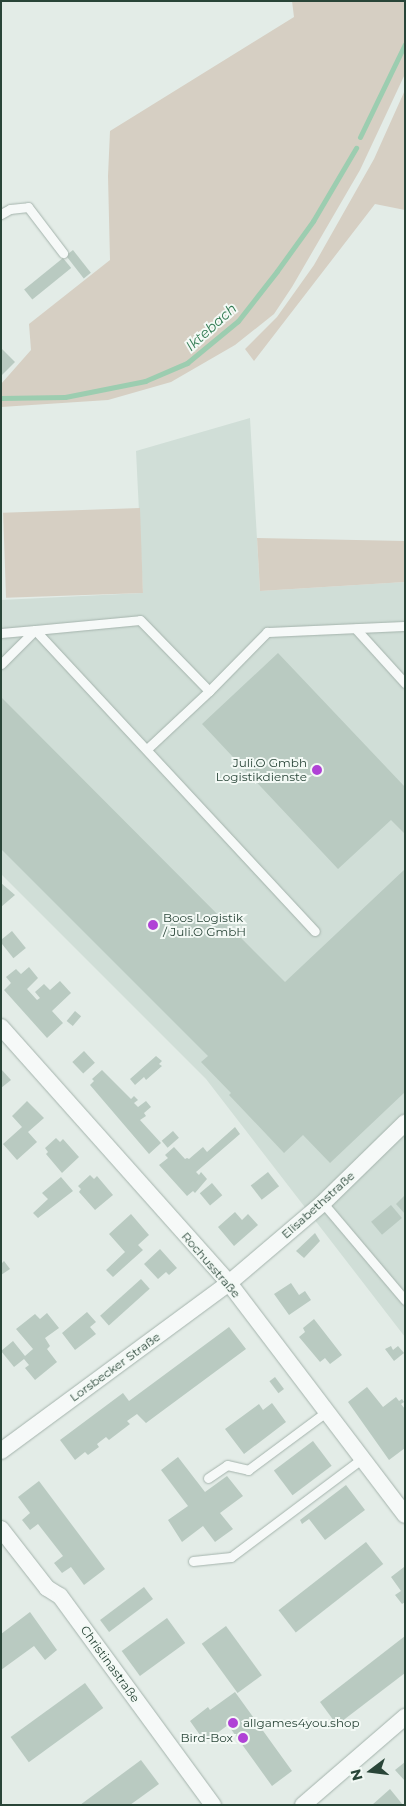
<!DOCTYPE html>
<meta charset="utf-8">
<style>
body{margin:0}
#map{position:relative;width:406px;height:1806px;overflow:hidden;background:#e3ece7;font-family:Montserrat,sans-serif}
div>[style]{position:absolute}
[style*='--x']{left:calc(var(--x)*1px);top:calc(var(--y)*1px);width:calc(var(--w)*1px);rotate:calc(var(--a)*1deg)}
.built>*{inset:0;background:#d0ded7}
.green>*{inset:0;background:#d6cfc3;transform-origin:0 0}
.stream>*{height:5px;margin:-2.5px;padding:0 2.5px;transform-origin:2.5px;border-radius:2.5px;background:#9ccdb0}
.building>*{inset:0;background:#b9cac1;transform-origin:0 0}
.roads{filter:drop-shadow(0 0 1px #a4b3ac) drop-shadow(0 0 1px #a4b3ac)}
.service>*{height:9px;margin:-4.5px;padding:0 4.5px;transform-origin:4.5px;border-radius:4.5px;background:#f6f9f8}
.minor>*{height:16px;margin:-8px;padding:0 8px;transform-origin:8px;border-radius:8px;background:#f6f9f8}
.dots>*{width:14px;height:14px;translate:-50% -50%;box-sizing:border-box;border:2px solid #f3f9f5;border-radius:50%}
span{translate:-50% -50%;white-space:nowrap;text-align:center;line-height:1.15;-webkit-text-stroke:4px #f3f9f5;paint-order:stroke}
.poi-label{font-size:12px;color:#294538}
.right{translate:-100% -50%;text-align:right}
.left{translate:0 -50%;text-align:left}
.street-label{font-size:12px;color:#294538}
.water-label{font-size:14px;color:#317b52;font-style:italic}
.frame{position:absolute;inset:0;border:2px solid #294538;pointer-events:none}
.north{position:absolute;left:346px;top:1746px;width:50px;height:50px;-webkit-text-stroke:4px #f3f9f5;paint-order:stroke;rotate:255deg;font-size:14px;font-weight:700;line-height:20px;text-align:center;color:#294538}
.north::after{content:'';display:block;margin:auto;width:18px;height:22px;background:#294538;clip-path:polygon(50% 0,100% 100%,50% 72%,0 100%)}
</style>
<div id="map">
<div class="built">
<i style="clip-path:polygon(250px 418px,260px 591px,405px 582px,405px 1337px,206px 1079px,1px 874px,1px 600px,143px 593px,136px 451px)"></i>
</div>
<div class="green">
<i style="clip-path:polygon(292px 1px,405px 1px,405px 74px,360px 170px,292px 287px,274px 314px,235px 345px,171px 382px,108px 400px,1px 407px,1px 384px,31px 350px,29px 324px,110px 260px,108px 176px,110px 131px,294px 17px)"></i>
<i style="clip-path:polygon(405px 90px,405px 210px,375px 204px,254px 361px,245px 349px,277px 317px,314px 265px,374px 159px)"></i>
<i style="left:140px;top:508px;width:85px;height:137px;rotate:88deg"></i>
<i style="clip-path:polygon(257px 538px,405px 541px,405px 582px,260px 591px)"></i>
</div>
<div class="stream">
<i style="--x:360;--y:137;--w:103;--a:-64.2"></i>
<i style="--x:1;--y:398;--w:64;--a:-0.9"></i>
<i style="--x:65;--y:397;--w:82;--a:-11.3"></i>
<i style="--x:145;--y:381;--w:46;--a:-23.2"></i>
<i style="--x:187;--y:363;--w:66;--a:-39.5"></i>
<i style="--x:238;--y:321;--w:63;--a:-52"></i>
<i style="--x:277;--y:271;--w:62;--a:-54.2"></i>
<i style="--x:313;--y:221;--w:85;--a:-59.5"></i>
</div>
<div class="building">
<i style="left:73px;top:250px;width:29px;height:9px;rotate:52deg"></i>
<i style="left:63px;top:258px;width:13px;height:50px;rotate:51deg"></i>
<i style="clip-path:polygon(2px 349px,15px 362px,1px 376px,1px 350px)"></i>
<i style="clip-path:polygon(278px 653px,405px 787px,405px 834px,391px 820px,338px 869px,202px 724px)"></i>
<i style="clip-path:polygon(1px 697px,285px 982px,405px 869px,405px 1092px,330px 1163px,303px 1135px,284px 1153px,229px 1095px,231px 1093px,201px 1062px,208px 1056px,1px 849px)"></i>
<i style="clip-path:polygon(1px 883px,15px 895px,1px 907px)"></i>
<i style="left:12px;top:931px;width:22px;height:16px;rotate:51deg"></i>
<i style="clip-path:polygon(29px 967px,38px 978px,27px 989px,37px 1000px,40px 998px,35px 992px,44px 984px,50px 990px,60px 981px,71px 993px,52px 1011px,63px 1023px,47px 1038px,4px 990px,11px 983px,6px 977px,16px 969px,21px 974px)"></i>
<i style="left:75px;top:1011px;width:8px;height:13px;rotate:40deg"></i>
<i style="left:84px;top:1051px;width:16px;height:16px;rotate:47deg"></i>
<i style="clip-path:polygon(156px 1056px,162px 1061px,159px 1064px,162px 1066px,146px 1080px,144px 1077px,135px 1085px,130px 1079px)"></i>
<i style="clip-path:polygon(1px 1069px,11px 1080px,1px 1088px)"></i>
<i style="clip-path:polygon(102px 1070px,131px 1099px,134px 1096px,138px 1100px,134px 1103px,138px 1107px,146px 1101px,151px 1107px,144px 1113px,146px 1116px,140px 1120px,161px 1143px,149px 1154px,90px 1085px,94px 1081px,92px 1079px)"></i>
<i style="clip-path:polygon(27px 1101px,44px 1118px,28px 1132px,37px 1142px,17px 1160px,3px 1144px,22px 1127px,12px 1116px)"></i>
<i style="clip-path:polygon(235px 1127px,240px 1134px,196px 1172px,199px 1175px,201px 1172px,207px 1179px,195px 1193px,193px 1191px,187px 1196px,159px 1165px,168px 1158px,165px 1155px,174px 1147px,185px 1159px,187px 1158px,189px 1159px,203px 1147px,207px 1152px)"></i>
<i style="left:173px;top:1131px;width:9px;height:15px;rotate:49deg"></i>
<i style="clip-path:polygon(56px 1138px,60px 1142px,63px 1139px,79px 1157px,62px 1173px,46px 1154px,48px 1152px,45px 1148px)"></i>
<i style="left:268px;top:1172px;width:18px;height:22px;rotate:52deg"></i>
<i style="clip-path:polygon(90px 1175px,94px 1179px,97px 1176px,113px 1195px,95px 1210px,79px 1192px,81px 1189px,78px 1186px)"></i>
<i style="clip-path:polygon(61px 1177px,73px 1191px,38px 1218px,33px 1213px,48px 1199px,42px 1193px)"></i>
<i style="left:212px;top:1183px;width:16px;height:16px;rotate:50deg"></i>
<i style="clip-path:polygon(405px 1195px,405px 1214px,396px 1204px)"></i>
<i style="left:391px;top:1205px;width:17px;height:26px;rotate:50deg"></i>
<i style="clip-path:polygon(235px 1212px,242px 1220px,248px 1214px,258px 1225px,234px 1246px,218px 1227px)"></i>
<i style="clip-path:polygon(131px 1214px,149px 1235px,138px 1245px,143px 1250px,113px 1277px,106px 1270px,125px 1252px,109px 1234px)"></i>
<i style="clip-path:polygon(315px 1233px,320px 1241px,304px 1258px,296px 1251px)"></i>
<i style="clip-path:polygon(160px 1249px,177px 1268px,169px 1275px,166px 1272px,158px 1279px,144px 1264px)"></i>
<i style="clip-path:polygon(4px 1261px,10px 1269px,1px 1275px,1px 1264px)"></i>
<i style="left:141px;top:1279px;width:13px;height:55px;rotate:48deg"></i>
<i style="clip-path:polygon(291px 1283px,299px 1295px,305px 1291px,311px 1300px,289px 1315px,274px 1294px)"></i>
<i style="clip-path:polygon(87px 1312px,96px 1322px,90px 1327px,96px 1334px,75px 1350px,62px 1333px)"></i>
<i style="clip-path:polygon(47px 1313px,59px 1328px,45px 1338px,50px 1346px,47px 1349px,57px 1362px,35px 1380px,25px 1368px,29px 1365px,24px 1359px,14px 1367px,1px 1351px,13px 1341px,25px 1356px,33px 1349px,16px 1329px,35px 1314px,40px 1319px)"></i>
<i style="clip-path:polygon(314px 1319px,342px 1355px,330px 1364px,325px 1358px,320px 1362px,299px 1337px,305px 1332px,303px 1328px)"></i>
<i style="clip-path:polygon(229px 1327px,246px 1349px,146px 1423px,137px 1414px,127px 1421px,130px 1424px,109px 1440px,106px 1437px,97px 1444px,99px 1447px,88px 1455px,85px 1452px,75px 1460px,60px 1440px,123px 1393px,129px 1401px)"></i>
<i style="clip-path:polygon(391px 1346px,393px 1350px,398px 1346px,404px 1353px,394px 1361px,385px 1349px)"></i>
<i style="left:275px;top:1377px;width:15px;height:7px;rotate:53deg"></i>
<i style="clip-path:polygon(367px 1387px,383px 1407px,396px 1397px,399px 1401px,402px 1399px,404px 1402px,401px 1404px,405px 1409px,405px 1448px,389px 1460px,348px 1402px)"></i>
<i style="clip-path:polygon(272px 1403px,286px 1422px,244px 1454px,225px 1429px,259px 1404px,263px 1410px)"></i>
<i style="left:313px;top:1441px;width:31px;height:49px;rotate:53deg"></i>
<i style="clip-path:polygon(178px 1457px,205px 1492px,227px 1476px,243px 1496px,220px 1513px,233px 1529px,215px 1542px,203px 1526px,182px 1542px,168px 1520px,188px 1506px,161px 1470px)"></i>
<i style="clip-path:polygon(39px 1481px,105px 1569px,84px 1585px,71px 1567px,62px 1573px,54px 1563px,63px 1556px,38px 1524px,30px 1530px,22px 1520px,30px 1513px,18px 1497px)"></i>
<i style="clip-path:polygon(346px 1485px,365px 1510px,325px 1540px,309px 1519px,302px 1524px,300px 1520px)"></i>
<i style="left:366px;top:1542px;width:28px;height:111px;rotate:52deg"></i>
<i style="clip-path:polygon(404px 1567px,405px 1602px,402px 1604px,395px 1595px,401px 1591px,391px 1577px)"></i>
<i style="left:144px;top:1587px;width:15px;height:55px;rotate:53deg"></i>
<i style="clip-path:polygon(30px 1612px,57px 1650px,45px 1660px,34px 1646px,1px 1670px,1px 1634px)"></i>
<i style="left:167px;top:1618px;width:31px;height:56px;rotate:54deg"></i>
<i style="left:226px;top:1626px;width:61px;height:30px;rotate:54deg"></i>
<i style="clip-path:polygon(405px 1636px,405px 1673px,337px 1725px,320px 1702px)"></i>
<i style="left:85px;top:1683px;width:31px;height:92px;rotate:54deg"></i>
<i style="clip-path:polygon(235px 1692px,292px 1771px,272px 1786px,228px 1725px,205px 1742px,190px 1721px,208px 1707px,210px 1710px)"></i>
<i style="clip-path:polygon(141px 1760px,159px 1784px,130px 1805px,80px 1805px)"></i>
<i style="clip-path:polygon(405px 1762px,405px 1781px,395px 1770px)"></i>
<i style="clip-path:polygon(390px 1789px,403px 1805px,372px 1805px)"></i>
</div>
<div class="roads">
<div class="service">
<i style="--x:1;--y:214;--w:10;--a:-29"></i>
<i style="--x:10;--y:209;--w:18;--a:-6"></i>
<i style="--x:28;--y:207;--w:58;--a:52.7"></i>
<i style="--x:356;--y:629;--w:73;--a:47.8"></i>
<i style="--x:1;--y:633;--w:34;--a:-5"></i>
<i style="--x:35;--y:630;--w:411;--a:47.1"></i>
<i style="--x:1;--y:664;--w:48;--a:-45"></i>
<i style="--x:35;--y:630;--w:105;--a:-5.4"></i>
<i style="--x:140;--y:620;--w:99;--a:45.8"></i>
<i style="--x:147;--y:749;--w:85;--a:-43.1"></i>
<i style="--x:209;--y:691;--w:83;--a:-45.5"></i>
<i style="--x:267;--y:632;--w:138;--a:-2.5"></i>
<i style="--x:323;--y:1203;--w:127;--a:49.8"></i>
<i style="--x:208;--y:1478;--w:23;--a:-34"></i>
<i style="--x:227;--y:1465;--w:22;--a:13"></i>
<i style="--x:248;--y:1470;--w:97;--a:-36.6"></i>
<i style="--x:193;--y:1561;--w:38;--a:-6"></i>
<i style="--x:231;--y:1557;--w:165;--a:-36.9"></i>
</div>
<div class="minor">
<i style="--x:1;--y:1027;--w:343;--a:48.3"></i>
<i style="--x:229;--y:1283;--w:291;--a:52.8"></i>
<i style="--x:1;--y:1451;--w:283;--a:-36.4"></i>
<i style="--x:229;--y:1283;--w:123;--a:-40.4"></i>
<i style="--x:323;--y:1203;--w:115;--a:-44.3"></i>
<i style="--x:1;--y:1529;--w:75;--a:52.1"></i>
<i style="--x:47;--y:1588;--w:15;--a:32"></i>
<i style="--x:60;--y:1596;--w:259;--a:53.8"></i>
<i style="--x:303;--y:1805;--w:135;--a:-40.8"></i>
</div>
</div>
<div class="dots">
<i style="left:317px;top:770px;background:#b042d6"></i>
<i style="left:153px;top:925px;background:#b042d6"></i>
<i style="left:233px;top:1723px;background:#b042d6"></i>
<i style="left:243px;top:1738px;background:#b042d6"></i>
</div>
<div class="poi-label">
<span class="right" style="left:307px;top:770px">Juli.O Gmbh<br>Logistikdienste</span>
<span class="left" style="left:163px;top:925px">Boos Logistik<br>/ Juli.O GmbH</span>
<span class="left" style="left:243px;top:1723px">allgames4you.shop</span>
<span class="right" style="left:233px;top:1738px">Bird-Box</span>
</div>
<div class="street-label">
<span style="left:318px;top:1205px;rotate:-42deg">Elisabethstraße</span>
<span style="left:211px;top:1265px;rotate:49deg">Rochusstraße</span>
<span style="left:115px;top:1367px;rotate:-36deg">Lorsbecker Straße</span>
<span style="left:110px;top:1664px;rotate:54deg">Christinastraße</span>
</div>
<div class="water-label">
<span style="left:211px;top:327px;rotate:-42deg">Iktebach</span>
</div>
<div class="frame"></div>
<div class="north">N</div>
</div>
